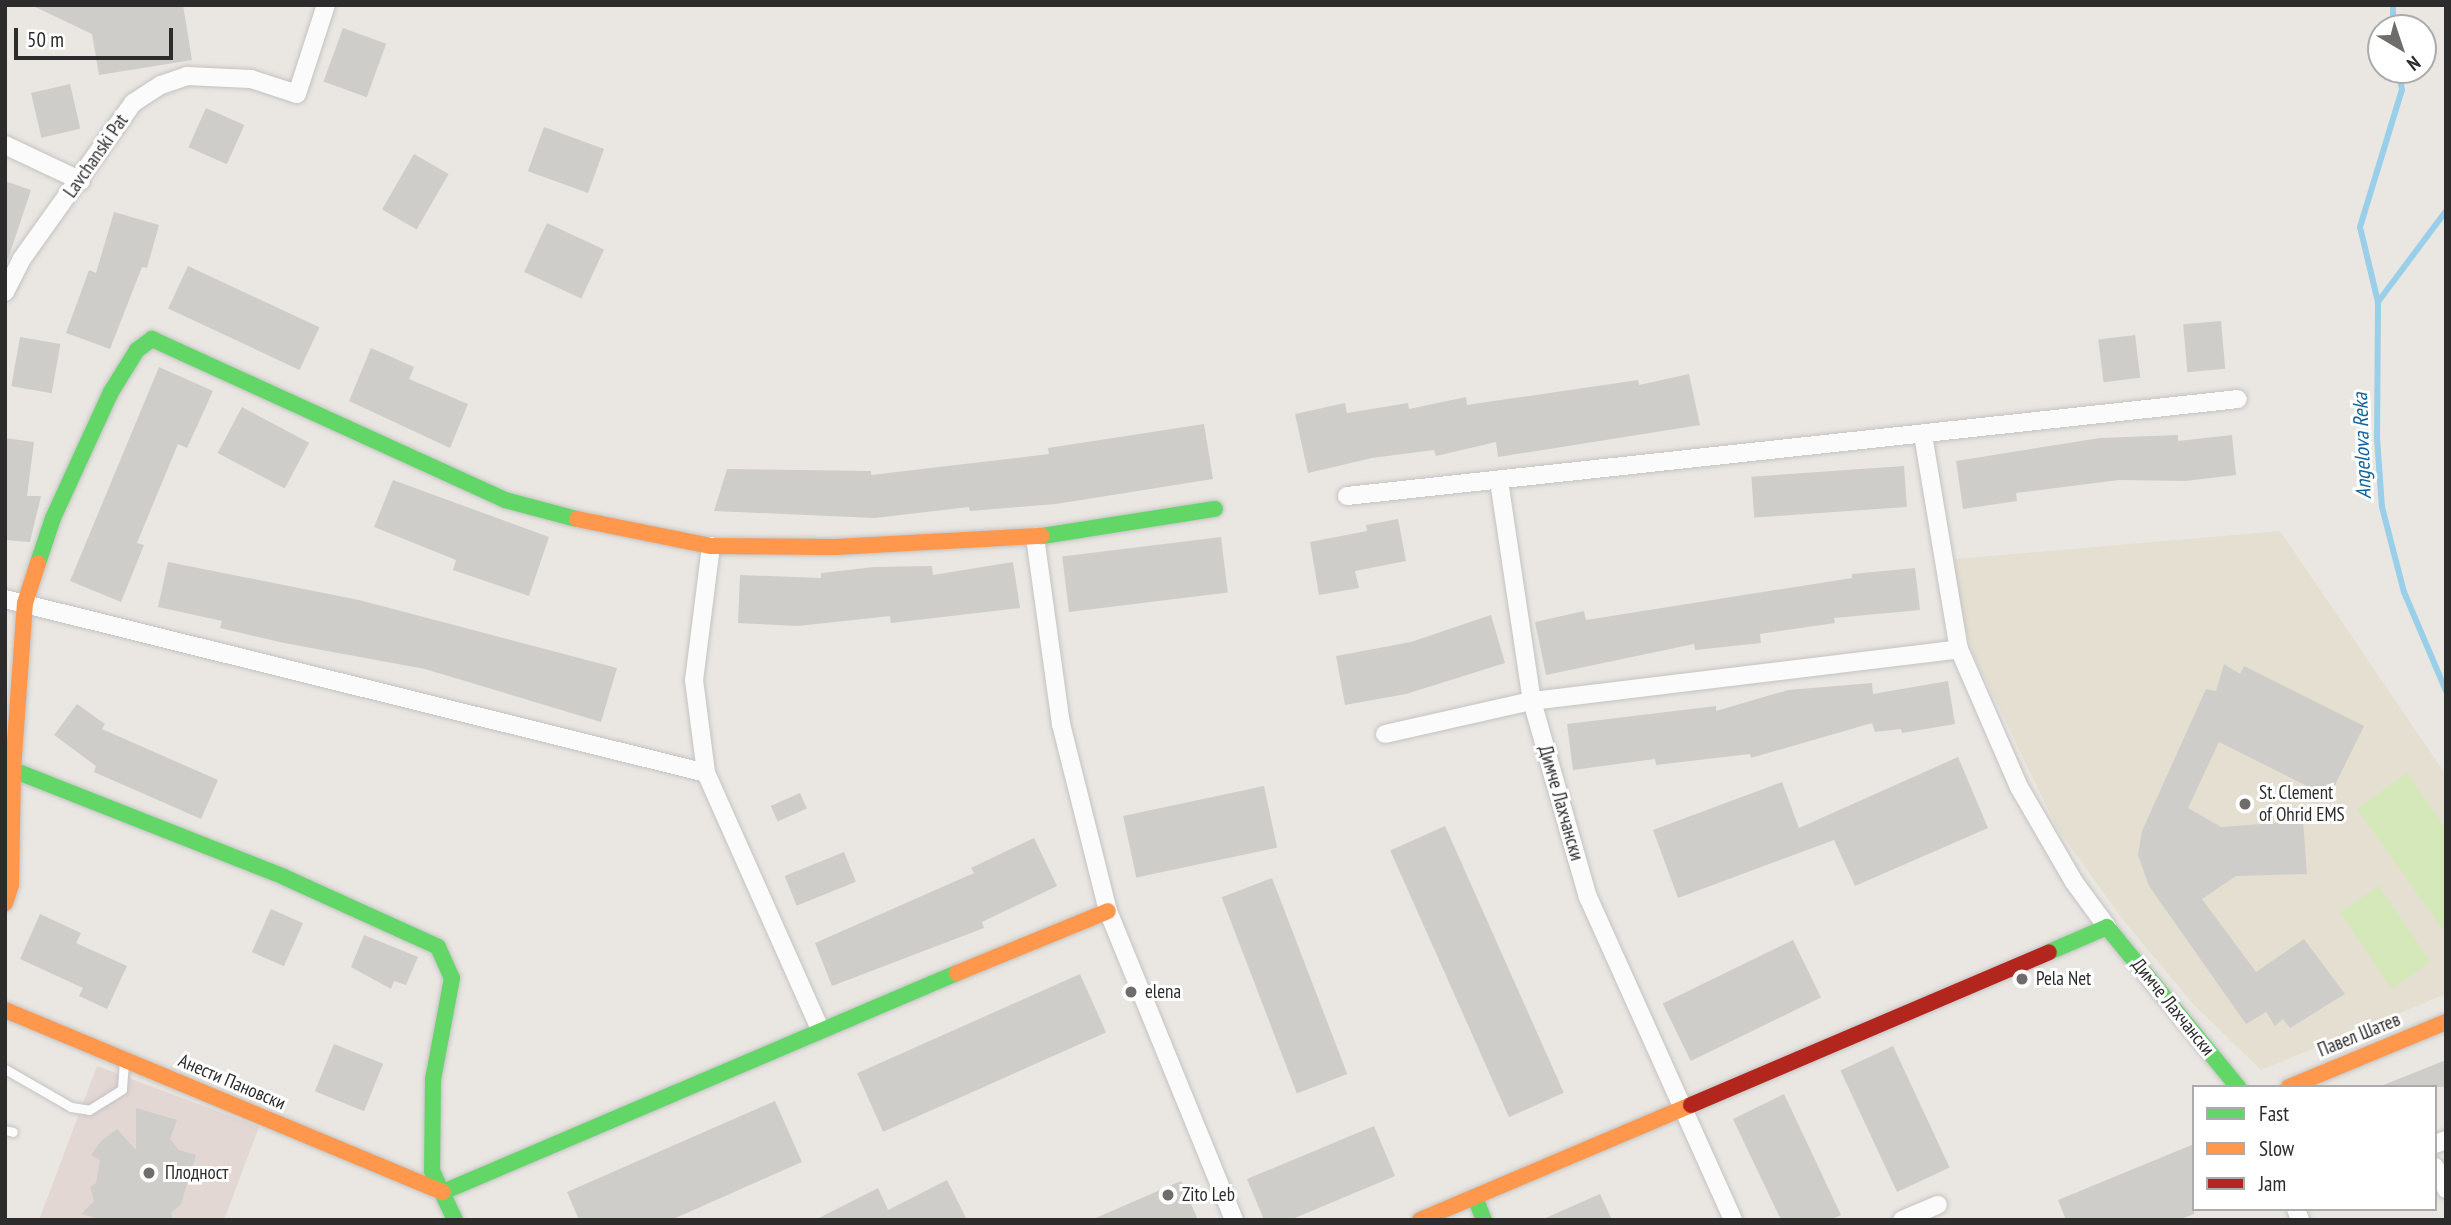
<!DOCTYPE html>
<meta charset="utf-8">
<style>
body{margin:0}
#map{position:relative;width:2451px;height:1225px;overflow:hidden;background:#eae7e2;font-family:"PT Sans Narrow",sans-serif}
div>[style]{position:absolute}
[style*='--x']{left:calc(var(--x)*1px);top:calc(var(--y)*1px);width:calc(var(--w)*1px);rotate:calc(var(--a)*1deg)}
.education>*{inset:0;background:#e4dfd1}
.medical>*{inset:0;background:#e3d7d4}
.pitch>*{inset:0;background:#d4e8ba;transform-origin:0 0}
.stream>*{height:6px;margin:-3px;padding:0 3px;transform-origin:3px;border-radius:3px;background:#99cfe8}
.building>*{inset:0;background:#cfcdc9;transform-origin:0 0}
.roads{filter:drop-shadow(0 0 2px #c3c3c3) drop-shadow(0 0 2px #c3c3c3)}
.lane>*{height:9px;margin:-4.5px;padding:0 4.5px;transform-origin:4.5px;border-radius:4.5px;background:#fcfbfb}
.street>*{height:18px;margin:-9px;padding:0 9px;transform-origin:9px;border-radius:9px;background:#fcfbfb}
.fast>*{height:16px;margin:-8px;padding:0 8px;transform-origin:8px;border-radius:8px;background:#63d668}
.slow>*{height:16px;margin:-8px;padding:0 8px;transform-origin:8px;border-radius:8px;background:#ff974d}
.jam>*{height:16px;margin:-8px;padding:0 8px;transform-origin:8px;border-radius:8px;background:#b3261e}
.dots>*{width:19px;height:19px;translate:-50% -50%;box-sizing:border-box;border:4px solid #fff;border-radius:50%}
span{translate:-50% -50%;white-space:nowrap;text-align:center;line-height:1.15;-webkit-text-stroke:6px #fff;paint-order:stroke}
.street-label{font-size:19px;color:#2c2c2c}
.poi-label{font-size:19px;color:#2c2c2c}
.left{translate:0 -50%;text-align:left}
.water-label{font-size:21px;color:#12639a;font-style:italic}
.frame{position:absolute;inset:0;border:7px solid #2c2c2c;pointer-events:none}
.legend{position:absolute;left:2192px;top:1085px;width:245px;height:126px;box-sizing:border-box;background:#fff;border:2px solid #ababab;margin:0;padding:9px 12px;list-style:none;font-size:21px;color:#2c2c2c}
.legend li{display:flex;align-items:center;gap:14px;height:35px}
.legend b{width:35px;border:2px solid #ababab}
.north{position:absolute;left:2367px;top:14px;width:70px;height:70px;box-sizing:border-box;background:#fff;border:2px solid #ababab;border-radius:50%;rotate:141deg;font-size:19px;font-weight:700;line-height:28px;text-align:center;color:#2c2c2c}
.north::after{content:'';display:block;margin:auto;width:24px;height:32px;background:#6e6d6c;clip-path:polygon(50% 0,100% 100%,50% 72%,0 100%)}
.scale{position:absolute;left:14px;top:28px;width:159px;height:32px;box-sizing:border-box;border:4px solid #2c2c2c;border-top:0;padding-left:9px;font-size:21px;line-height:24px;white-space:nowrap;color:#2c2c2c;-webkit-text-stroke:5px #fff;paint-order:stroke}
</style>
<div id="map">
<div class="education">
<i style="clip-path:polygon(2280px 531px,2446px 775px,2446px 994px,2261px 1070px,2194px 1005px,2123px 920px,2057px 828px,1974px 656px,1944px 560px)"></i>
</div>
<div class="medical">
<i style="clip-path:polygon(97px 1066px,259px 1127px,224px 1220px,39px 1220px)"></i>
</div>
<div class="pitch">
<i style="clip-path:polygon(2407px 773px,2446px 829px,2446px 934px,2357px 809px)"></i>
<i style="left:2379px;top:886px;width:92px;height:47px;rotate:56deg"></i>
</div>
<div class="stream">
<i style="--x:2393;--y:5;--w:23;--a:90"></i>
<i style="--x:2446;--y:211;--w:114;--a:126.8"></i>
<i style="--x:2378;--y:302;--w:136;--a:90.4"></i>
<i style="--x:2377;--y:438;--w:69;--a:85.9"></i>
<i style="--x:2382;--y:507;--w:88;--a:75.5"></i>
<i style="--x:2404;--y:592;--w:108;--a:67"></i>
<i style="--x:2378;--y:302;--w:77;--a:-103.5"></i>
<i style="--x:2360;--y:227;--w:143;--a:-73"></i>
<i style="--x:2402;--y:90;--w:20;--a:-99"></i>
</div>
<div class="building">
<i style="clip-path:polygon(31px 5px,183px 5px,192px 60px,99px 75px,92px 34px)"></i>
<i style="left:343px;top:28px;width:46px;height:57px;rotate:20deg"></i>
<i style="left:70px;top:84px;width:46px;height:40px;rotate:77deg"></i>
<i style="left:206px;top:108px;width:42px;height:43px;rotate:24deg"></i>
<i style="left:544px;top:127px;width:64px;height:47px;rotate:20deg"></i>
<i style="left:414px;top:154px;width:40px;height:64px;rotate:30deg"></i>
<i style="clip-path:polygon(5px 181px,31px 190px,8px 259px,5px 258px)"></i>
<i style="clip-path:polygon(114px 212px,159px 225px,147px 268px,142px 267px,110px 349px,66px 333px,89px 270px,96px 273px)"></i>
<i style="left:547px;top:223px;width:63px;height:54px;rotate:25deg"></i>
<i style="left:188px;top:266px;width:145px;height:47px;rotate:25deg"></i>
<i style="left:2221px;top:321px;width:48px;height:38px;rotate:85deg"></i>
<i style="left:2135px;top:335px;width:43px;height:37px;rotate:83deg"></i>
<i style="left:20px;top:337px;width:41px;height:50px;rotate:10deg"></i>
<i style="clip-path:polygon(371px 348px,414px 367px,409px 379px,468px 404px,450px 448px,349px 401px)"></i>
<i style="clip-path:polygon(159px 367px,213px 391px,187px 448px,178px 444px,137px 543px,144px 545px,121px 602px,70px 581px)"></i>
<i style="clip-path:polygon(1689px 374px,1700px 425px,1498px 457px,1496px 442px,1436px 456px,1434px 450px,1372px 458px,1308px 473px,1295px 414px,1345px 403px,1347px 413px,1408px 403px,1409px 409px,1466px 397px,1467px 405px,1638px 380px,1639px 385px)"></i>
<i style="left:242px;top:407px;width:76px;height:52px;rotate:28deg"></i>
<i style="clip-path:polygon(1204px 424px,1213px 479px,1056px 504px,970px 511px,969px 507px,875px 518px,714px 511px,727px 469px,871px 471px,871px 475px,1049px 454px,1048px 448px)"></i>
<i style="clip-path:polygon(2178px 435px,2178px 441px,2232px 435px,2236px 475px,2185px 481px,2119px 480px,2016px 493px,2017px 501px,1963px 509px,1956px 461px,2100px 438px)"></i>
<i style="clip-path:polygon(5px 438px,34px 442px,27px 496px,41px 496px,30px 542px,5px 540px)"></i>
<i style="left:1904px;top:466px;width:41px;height:153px;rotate:86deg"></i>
<i style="clip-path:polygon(393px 480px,549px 537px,529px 596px,453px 570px,456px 560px,374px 527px)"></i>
<i style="clip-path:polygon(1398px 519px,1406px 561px,1355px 571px,1359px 588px,1319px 595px,1310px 542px,1367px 531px,1366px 525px)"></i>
<i style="left:1221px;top:537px;width:56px;height:160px;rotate:83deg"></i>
<i style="clip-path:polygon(168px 562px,359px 600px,617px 668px,601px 722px,425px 669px,284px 643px,220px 628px,222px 621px,158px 607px)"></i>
<i style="clip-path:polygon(1013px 562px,1020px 608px,891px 623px,890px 616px,798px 626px,738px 623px,740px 575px,821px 578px,821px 573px,874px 567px,932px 566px,933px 575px)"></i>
<i style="clip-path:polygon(1915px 568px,1920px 610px,1834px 618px,1835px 623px,1760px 634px,1761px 643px,1695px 650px,1694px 644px,1546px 675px,1535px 622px,1584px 611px,1586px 620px,1852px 578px,1852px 574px)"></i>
<i style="clip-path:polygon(1491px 615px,1505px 663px,1406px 694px,1345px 705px,1336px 656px,1411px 642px)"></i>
<i style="clip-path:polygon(2224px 664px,2240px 674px,2244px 666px,2364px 726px,2329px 797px,2219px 742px,2188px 808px,2221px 827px,2303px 821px,2307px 874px,2236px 876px,2202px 899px,2256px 972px,2304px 939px,2345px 994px,2290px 1028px,2283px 1019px,2275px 1026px,2266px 1012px,2246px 1024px,2149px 886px,2138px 855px,2142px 831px,2206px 689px,2216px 691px)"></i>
<i style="clip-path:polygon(1948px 681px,1955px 724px,1902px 733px,1901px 729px,1875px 732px,1872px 723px,1751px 758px,1750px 754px,1656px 765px,1655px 759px,1573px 770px,1567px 724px,1716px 706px,1716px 711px,1788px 690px,1872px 683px,1873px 694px)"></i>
<i style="clip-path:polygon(77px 704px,105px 724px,102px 729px,218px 780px,201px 819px,94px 772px,96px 766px,54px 735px)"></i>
<i style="clip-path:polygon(1958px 757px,1988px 828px,1855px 886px,1834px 840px,1678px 898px,1653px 830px,1782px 782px,1799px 828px)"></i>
<i style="left:1264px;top:786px;width:63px;height:144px;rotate:78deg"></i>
<i style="left:800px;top:793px;width:17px;height:32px;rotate:66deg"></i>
<i style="left:1445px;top:826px;width:292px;height:60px;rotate:66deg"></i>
<i style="clip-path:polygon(1034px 838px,1057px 886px,982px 922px,984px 928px,832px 986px,815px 943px,974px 873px,971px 868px)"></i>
<i style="left:844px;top:852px;width:32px;height:64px;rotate:68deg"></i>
<i style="left:1272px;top:878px;width:210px;height:54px;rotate:69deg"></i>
<i style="left:271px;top:909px;width:35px;height:47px;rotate:24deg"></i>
<i style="clip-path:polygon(40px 914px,81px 933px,76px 943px,127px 966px,107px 1009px,79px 996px,83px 988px,20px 959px)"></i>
<i style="clip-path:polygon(364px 935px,418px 957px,406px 985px,394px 981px,391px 989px,351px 967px)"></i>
<i style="left:1793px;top:940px;width:64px;height:145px;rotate:64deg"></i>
<i style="left:1080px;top:974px;width:64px;height:244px;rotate:66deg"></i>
<i style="left:334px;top:1044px;width:53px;height:51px;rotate:22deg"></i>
<i style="left:1893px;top:1046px;width:134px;height:58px;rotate:65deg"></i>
<i style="clip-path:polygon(2446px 1060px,2446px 1087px,2381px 1087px,2381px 1086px)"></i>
<i style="clip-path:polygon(1784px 1094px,1841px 1215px,1830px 1220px,1781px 1220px,1733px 1119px)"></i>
<i style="clip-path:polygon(775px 1101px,802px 1162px,671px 1220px,579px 1220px,567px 1192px)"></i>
<i style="clip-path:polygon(136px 1108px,177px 1120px,170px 1139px,179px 1150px,196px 1155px,181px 1204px,171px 1213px,173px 1220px,103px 1220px,81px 1214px,94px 1201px,90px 1187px,96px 1183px,100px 1160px,91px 1155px,101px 1141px,117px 1129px,136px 1150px)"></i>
<i style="clip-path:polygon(1374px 1126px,1395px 1176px,1290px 1220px,1264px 1220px,1247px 1179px)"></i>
<i style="clip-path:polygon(2194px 1144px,2194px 1214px,2179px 1220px,2066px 1220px,2058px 1200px)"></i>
<i style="clip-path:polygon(947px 1180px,967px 1220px,815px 1220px,878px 1188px,888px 1210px)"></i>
<i style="clip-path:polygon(1181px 1181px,1198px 1220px,1091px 1220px)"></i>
<i style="clip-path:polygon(1600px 1194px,1612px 1220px,1541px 1220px)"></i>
</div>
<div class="roads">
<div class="lane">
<i style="--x:5;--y:1069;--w:76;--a:29.9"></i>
<i style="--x:71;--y:1107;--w:18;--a:9"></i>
<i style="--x:89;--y:1110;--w:39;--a:-32"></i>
<i style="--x:122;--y:1089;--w:28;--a:-86"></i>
<i style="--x:5;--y:1130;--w:8;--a:14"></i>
</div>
<div class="street">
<i style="--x:5;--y:145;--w:84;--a:25.3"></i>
<i style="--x:5;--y:292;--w:36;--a:-63"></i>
<i style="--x:21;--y:260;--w:193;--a:-54.5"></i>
<i style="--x:133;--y:103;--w:33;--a:-33"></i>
<i style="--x:161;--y:85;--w:28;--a:-19"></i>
<i style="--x:187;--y:76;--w:64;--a:2.7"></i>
<i style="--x:251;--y:79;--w:48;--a:18.1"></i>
<i style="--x:297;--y:94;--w:94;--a:-72"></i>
<i style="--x:1923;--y:435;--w:217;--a:80.5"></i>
<i style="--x:1959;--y:649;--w:150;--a:66.5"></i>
<i style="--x:2019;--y:787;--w:110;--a:59.9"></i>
<i style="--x:2074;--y:882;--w:56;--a:53.7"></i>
<i style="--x:1499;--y:481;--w:222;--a:81.5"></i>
<i style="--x:1532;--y:701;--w:204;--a:74.1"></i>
<i style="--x:1588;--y:897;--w:354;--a:65.8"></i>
<i style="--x:1347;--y:496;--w:896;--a:-6.21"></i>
<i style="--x:1035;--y:537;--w:189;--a:82.1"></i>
<i style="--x:1061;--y:724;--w:193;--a:75.9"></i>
<i style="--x:1108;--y:911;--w:334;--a:67.8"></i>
<i style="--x:711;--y:546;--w:135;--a:97.2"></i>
<i style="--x:694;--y:680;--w:94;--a:82.6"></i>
<i style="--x:706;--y:773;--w:280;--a:66"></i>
<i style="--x:5;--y:599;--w:722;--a:13.94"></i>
<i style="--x:1385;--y:734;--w:151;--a:-12.7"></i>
<i style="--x:1532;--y:701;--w:430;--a:-6.9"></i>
<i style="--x:2435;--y:1144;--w:12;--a:-20"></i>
<i style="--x:2435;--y:1167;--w:25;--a:63"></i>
<i style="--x:2296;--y:1209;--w:12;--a:70"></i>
<i style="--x:1902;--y:1220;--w:39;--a:-23"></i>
</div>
<div class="fast">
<i style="--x:1042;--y:536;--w:175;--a:-8.9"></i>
<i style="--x:38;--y:563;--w:47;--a:-71.6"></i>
<i style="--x:53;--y:518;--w:139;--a:-65.3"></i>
<i style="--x:111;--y:392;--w:49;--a:-58.2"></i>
<i style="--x:137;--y:350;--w:19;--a:-36"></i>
<i style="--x:152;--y:339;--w:388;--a:24.5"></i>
<i style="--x:505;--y:500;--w:74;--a:14.8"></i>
<i style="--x:13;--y:770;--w:291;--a:21.5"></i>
<i style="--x:284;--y:877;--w:169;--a:24.4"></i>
<i style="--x:438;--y:947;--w:34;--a:66"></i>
<i style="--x:452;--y:978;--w:104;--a:100.6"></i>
<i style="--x:433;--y:1080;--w:91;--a:90.6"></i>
<i style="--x:432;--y:1171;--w:54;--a:64.9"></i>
<i style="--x:2049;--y:952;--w:63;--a:-23.3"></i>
<i style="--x:2107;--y:927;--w:207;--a:50.7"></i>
<i style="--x:443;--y:1192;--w:559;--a:-23.08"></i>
<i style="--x:1475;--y:1197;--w:25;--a:69"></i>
</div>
<div class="slow">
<i style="--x:577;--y:519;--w:137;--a:11.4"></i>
<i style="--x:711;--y:546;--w:125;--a:0.5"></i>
<i style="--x:836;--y:547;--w:206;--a:-3.1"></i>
<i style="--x:5;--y:903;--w:20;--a:-72"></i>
<i style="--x:11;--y:884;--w:114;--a:-89"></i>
<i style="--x:13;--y:770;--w:167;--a:-85.9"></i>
<i style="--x:25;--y:603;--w:42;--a:-72"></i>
<i style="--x:957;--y:973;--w:163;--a:-22.3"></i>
<i style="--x:5;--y:1010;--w:474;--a:22.6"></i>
<i style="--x:2289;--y:1087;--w:170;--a:-22.5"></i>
<i style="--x:1420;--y:1220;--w:294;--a:-23"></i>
</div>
<div class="jam">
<i style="--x:1691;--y:1105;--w:389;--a:-23.1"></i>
</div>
</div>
<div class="dots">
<i style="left:2245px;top:804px;background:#6e6d6c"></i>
<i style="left:2022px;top:979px;background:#6e6d6c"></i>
<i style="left:1131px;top:992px;background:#6e6d6c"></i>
<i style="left:149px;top:1173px;background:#6e6d6c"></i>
<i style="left:1168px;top:1195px;background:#6e6d6c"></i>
</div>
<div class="street-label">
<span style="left:96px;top:156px;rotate:-55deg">Lavchanski Pat</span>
<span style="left:1561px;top:803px;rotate:74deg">Димче Лахчански</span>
<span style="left:2173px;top:1007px;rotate:51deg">Димче Лахчански</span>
<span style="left:2359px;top:1035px;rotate:-22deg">Павел Шатев</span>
<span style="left:232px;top:1082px;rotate:23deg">Анести Пановски</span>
</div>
<div class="poi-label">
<span class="left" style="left:2259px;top:804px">St. Clement<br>of Ohrid EMS</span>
<span class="left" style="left:2036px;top:979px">Pela Net</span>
<span class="left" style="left:1145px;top:992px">elena</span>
<span class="left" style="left:165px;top:1173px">Плодност</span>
<span class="left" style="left:1182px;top:1195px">Zito Leb</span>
</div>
<div class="water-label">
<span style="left:2362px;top:446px;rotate:-92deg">Angelova Reka</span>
</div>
<div class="frame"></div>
<ul class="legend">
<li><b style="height:9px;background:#63d668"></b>Fast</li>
<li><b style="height:9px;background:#ff974d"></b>Slow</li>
<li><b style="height:9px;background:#b3261e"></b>Jam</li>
</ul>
<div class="north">N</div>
<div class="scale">50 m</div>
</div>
